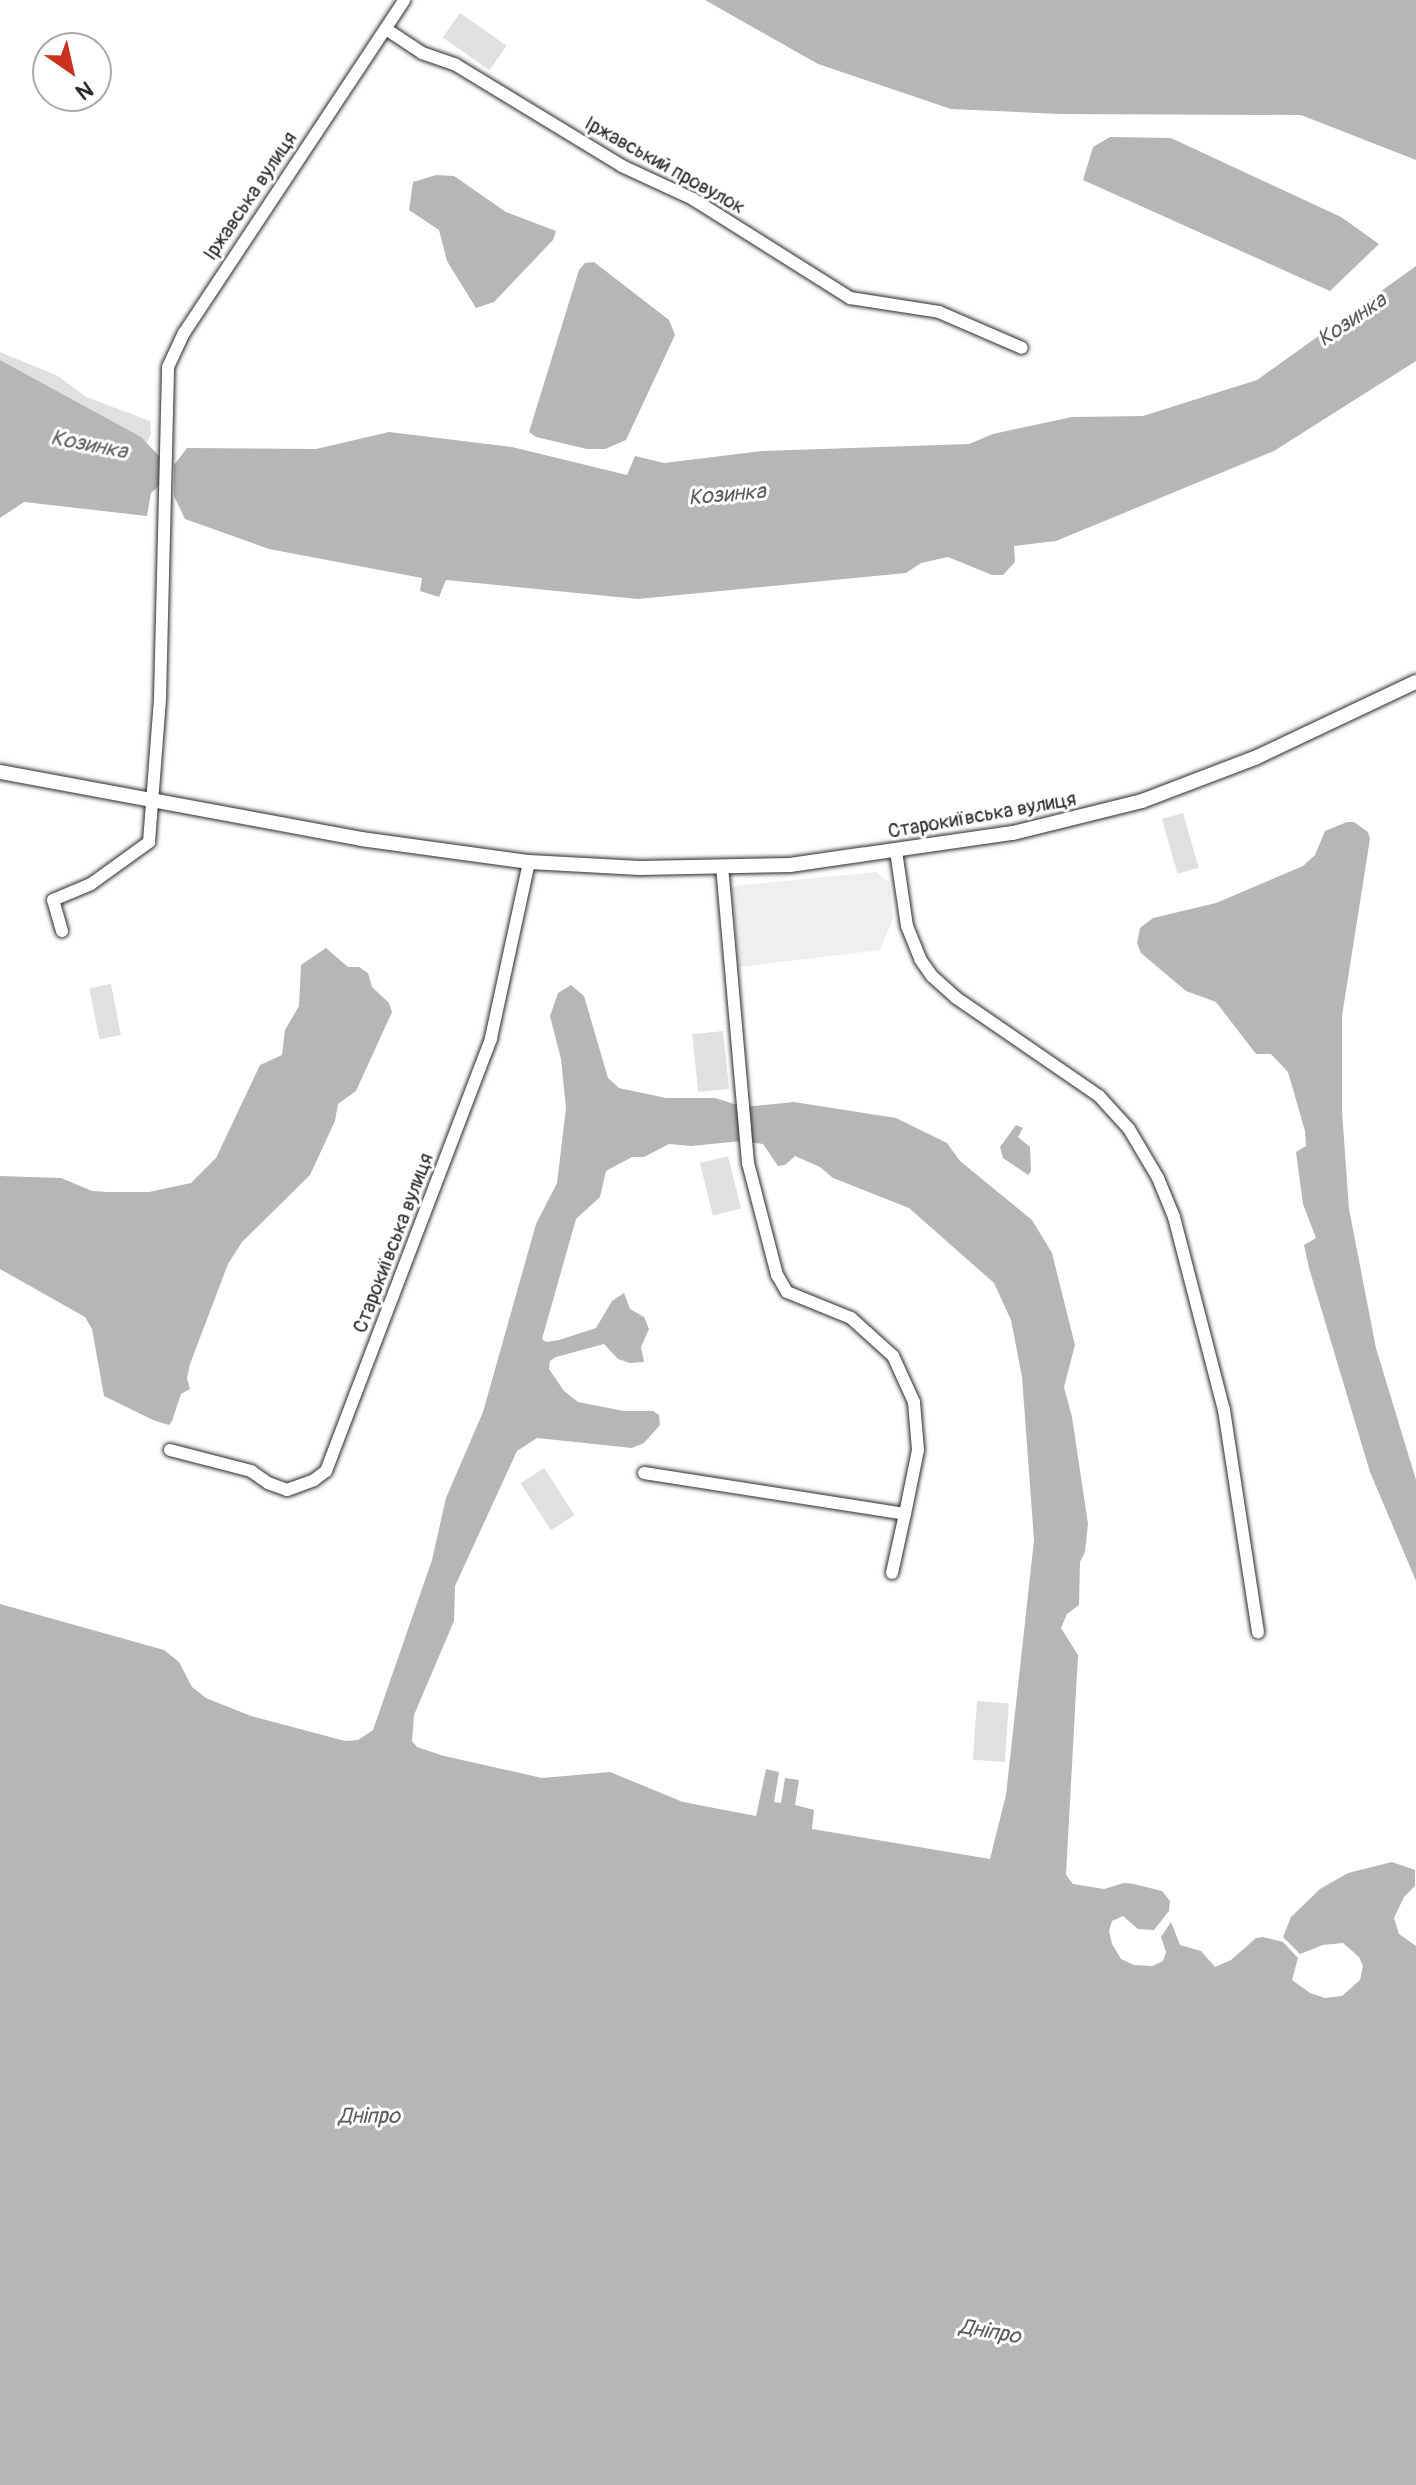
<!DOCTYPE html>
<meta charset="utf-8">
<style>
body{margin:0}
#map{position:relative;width:1416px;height:2485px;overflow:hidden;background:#fff;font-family:Pangolin,sans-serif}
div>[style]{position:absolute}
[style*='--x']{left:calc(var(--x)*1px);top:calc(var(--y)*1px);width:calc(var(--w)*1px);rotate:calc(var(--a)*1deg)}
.built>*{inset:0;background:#efefef}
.green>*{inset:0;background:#e0e0e0;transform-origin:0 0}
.water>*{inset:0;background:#b6b6b6}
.roads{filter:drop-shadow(0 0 2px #2b2b2b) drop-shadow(0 0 2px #2b2b2b)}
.minor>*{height:12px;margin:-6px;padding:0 6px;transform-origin:6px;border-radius:6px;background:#fff}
.tertiary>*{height:14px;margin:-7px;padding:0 7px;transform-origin:7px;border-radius:7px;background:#fff}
span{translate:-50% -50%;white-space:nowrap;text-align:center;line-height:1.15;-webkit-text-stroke:6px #fff;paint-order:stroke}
.street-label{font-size:20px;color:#2b2b2b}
.water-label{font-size:22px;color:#5c5c5c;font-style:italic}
.north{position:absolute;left:32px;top:32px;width:80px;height:80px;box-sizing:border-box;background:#fff;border:2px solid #aaa;border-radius:50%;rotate:146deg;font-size:22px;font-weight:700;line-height:32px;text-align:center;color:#2b2b2b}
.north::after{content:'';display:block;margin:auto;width:28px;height:36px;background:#c8321e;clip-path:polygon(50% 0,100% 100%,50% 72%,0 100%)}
</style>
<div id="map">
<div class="built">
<i style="clip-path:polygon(876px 872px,889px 882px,893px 918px,880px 950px,739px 967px,732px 889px,735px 886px)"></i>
</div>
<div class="green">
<i style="left:460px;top:13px;width:57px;height:30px;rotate:35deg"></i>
<i style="clip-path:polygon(0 352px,58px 376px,86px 397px,150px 421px,151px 434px,144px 448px,140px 437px,0 360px)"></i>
<i style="left:1183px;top:813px;width:57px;height:22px;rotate:74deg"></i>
<i style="left:111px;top:984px;width:52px;height:22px;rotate:79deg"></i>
<i style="left:723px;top:1031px;width:58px;height:31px;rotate:84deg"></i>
<i style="left:728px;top:1156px;width:54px;height:29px;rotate:76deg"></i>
<i style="left:544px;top:1468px;width:56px;height:28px;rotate:57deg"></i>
<i style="left:977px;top:1701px;width:32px;height:59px;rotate:4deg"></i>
</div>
<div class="water">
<i style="clip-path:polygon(705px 0,1416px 0,1416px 160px,1301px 115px,1059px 114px,951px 109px,818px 64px)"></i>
<i style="clip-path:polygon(1110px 137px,1171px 138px,1341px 217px,1379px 244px,1330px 291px,1083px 180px,1093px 147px)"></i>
<i style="clip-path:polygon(436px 175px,454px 176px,506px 212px,556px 231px,553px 240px,494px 302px,476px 308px,447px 261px,439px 230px,409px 210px,413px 182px)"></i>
<i style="clip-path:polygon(594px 262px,669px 320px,675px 335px,626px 440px,605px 449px,587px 449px,536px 437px,529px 432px,579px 270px,585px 263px)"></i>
<i style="clip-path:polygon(1416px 266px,1416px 361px,1274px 451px,1056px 541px,1014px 546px,1015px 562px,1003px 575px,992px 575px,948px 557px,921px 563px,906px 573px,638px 599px,446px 580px,439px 597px,420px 591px,422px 578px,269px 549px,185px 519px,174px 496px,174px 465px,187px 448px,316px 449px,389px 432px,512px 447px,627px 475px,635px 456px,664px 463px,762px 451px,969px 444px,993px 434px,1072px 417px,1143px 416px,1257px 380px)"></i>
<i style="clip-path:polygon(0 360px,141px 437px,160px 457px,160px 485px,151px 493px,147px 516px,24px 502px,0 518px)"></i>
<i style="clip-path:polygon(1347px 822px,1354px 822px,1368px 832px,1370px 839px,1342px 1016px,1342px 1111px,1349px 1209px,1376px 1348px,1416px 1480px,1416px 1581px,1370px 1472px,1309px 1268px,1304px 1245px,1316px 1238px,1303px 1204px,1296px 1152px,1306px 1146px,1305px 1131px,1288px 1072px,1271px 1054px,1256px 1054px,1216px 1002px,1186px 991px,1141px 953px,1137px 943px,1140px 928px,1153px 918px,1216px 903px,1303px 866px,1315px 855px,1325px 831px)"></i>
<i style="clip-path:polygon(326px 948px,348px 967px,359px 967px,368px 973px,372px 987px,389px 1003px,392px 1012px,356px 1091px,338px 1104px,335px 1121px,310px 1175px,242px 1242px,228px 1264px,190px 1364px,187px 1378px,190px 1389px,181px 1394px,172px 1421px,169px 1425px,153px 1420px,104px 1396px,92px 1329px,85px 1317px,0 1269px,0 1176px,61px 1178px,92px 1191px,108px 1192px,149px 1192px,191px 1183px,216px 1158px,260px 1065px,282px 1055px,285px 1030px,299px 1006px,301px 965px)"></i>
<i style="clip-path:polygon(evenodd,571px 985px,584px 996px,608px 1078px,619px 1088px,666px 1098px,715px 1098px,744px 1107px,794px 1102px,896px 1118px,947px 1143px,960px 1161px,1032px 1220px,1052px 1253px,1075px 1345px,1064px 1387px,1072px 1417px,1088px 1524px,1085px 1552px,1080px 1562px,1079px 1605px,1067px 1614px,1061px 1628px,1078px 1655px,1066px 1875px,1073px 1884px,1104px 1889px,1124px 1883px,1134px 1884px,1162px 1891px,1170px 1901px,1169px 1911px,1154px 1930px,1138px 1929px,1123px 1916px,1112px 1921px,1109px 1931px,1112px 1944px,1121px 1959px,1134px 1965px,1152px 1966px,1163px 1961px,1166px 1952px,1161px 1937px,1171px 1922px,1180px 1945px,1201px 1951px,1215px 1967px,1231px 1960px,1256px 1938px,1263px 1937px,1283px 1942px,1298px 1958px,1292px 1980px,1310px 1993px,1325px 1998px,1342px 1996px,1360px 1980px,1363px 1966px,1359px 1957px,1343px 1943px,1323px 1945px,1300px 1954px,1283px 1937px,1291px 1917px,1320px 1889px,1348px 1873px,1392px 1862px,1415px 1870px,1415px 1886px,1404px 1897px,1394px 1918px,1399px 1934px,1416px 1946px,1416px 2485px,0 2485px,0 1604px,164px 1650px,179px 1662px,192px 1687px,206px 1698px,251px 1716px,345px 1741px,358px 1740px,373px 1730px,432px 1560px,446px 1498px,483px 1412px,536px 1224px,557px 1183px,566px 1108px,561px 1059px,550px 1016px,558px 993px,571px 985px,742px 1141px,763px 1144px,778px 1166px,785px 1165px,795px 1156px,820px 1167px,833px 1178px,909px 1208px,994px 1283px,1011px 1320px,1022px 1377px,1034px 1540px,1006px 1795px,990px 1859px,812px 1829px,814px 1810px,795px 1805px,799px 1780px,785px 1778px,781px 1803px,774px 1802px,779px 1772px,766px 1769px,756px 1816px,683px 1802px,610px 1772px,542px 1778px,444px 1756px,417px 1747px,412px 1741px,414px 1715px,454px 1621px,455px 1586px,517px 1451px,537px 1438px,632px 1448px,644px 1443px,660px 1425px,659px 1415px,653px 1411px,624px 1411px,578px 1402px,564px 1391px,549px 1369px,550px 1361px,556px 1357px,604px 1344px,618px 1359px,630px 1363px,644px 1362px,641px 1347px,649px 1329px,644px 1317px,630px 1309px,624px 1293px,612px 1301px,596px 1328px,559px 1340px,546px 1342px,542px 1339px,576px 1219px,600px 1197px,606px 1171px,632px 1157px,644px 1157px,669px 1144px,691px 1146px,742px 1141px)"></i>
<i style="clip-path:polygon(1016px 1125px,1023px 1128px,1018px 1137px,1030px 1147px,1031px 1171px,1028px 1175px,1003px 1158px,1000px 1147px)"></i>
</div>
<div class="roads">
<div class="minor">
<i style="--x:386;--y:29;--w:43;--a:33.7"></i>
<i style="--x:422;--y:53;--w:36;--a:19"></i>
<i style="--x:456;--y:65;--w:194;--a:31.3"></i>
<i style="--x:622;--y:166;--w:78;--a:24.9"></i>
<i style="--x:693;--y:199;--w:186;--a:32.2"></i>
<i style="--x:850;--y:298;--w:90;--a:8.9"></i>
<i style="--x:939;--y:312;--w:90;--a:23.4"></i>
<i style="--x:896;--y:851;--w:76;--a:81.7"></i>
<i style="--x:907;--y:926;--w:35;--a:68"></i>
<i style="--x:920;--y:959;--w:21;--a:55"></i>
<i style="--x:932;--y:976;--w:31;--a:42"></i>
<i style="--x:955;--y:997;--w:175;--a:34.5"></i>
<i style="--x:1099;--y:1096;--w:45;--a:47.7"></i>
<i style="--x:1129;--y:1129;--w:57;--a:59.4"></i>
<i style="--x:1158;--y:1178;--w:42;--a:67.7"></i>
<i style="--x:1174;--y:1217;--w:199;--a:75.5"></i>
<i style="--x:1224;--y:1410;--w:225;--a:81.3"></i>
<i style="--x:62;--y:931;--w:32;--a:-106"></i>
<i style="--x:53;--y:900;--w:41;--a:-22.8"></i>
<i style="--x:91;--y:884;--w:72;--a:-35.9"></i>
<i style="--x:149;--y:842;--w:144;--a:-85.6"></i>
<i style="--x:160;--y:698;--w:331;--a:-88.6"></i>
<i style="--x:168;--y:367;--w:38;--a:-65"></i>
<i style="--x:184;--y:333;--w:399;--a:-56.5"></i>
<i style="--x:170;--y:1450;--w:84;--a:14.5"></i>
<i style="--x:251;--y:1471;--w:21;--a:35"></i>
<i style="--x:268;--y:1483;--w:20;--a:20"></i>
<i style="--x:287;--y:1490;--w:29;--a:-20"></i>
<i style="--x:314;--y:1480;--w:15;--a:-37"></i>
<i style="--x:326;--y:1471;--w:463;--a:-69.1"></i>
<i style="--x:491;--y:1038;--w:180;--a:-77.8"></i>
<i style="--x:644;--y:1473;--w:264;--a:8.9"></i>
<i style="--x:905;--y:1514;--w:65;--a:-78.5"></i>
<i style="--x:918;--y:1450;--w:48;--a:-94.8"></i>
<i style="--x:914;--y:1402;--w:51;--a:-114.5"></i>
<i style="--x:893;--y:1356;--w:57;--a:-137.9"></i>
<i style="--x:851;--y:1318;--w:69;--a:-157.9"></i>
<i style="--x:787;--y:1292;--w:20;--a:-120"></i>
<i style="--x:777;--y:1275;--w:116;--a:-104.5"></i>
<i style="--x:748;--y:1163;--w:296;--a:-95"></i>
<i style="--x:892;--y:1573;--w:60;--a:-77.6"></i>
</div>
<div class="tertiary">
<i style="--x:0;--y:772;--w:367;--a:10.5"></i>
<i style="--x:361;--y:839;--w:170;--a:7.8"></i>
<i style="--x:529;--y:862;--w:111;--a:3.1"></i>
<i style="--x:640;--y:868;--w:150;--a:-1.1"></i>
<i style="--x:790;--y:865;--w:225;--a:-8.2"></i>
<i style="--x:1013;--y:833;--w:133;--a:-13.9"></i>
<i style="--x:1142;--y:801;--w:123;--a:-20.9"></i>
<i style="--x:1257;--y:757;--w:176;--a:-25.3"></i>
</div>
</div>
<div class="street-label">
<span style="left:665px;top:165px;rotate:29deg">Іржавський провулок</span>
<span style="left:250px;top:196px;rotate:-56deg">Іржавська вулиця</span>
<span style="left:982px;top:815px;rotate:-10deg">Старокиївська вулиця</span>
<span style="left:393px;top:1243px;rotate:-69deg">Старокиївська вулиця</span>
</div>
<div class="water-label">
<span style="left:1352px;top:320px;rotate:-34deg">Козинка</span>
<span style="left:89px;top:445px;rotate:11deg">Козинка</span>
<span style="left:727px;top:495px;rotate:-5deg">Козинка</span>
<span style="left:369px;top:2117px">Дніпро</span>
<span style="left:990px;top:2332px;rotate:10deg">Дніпро</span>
</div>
<div class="north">N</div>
</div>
